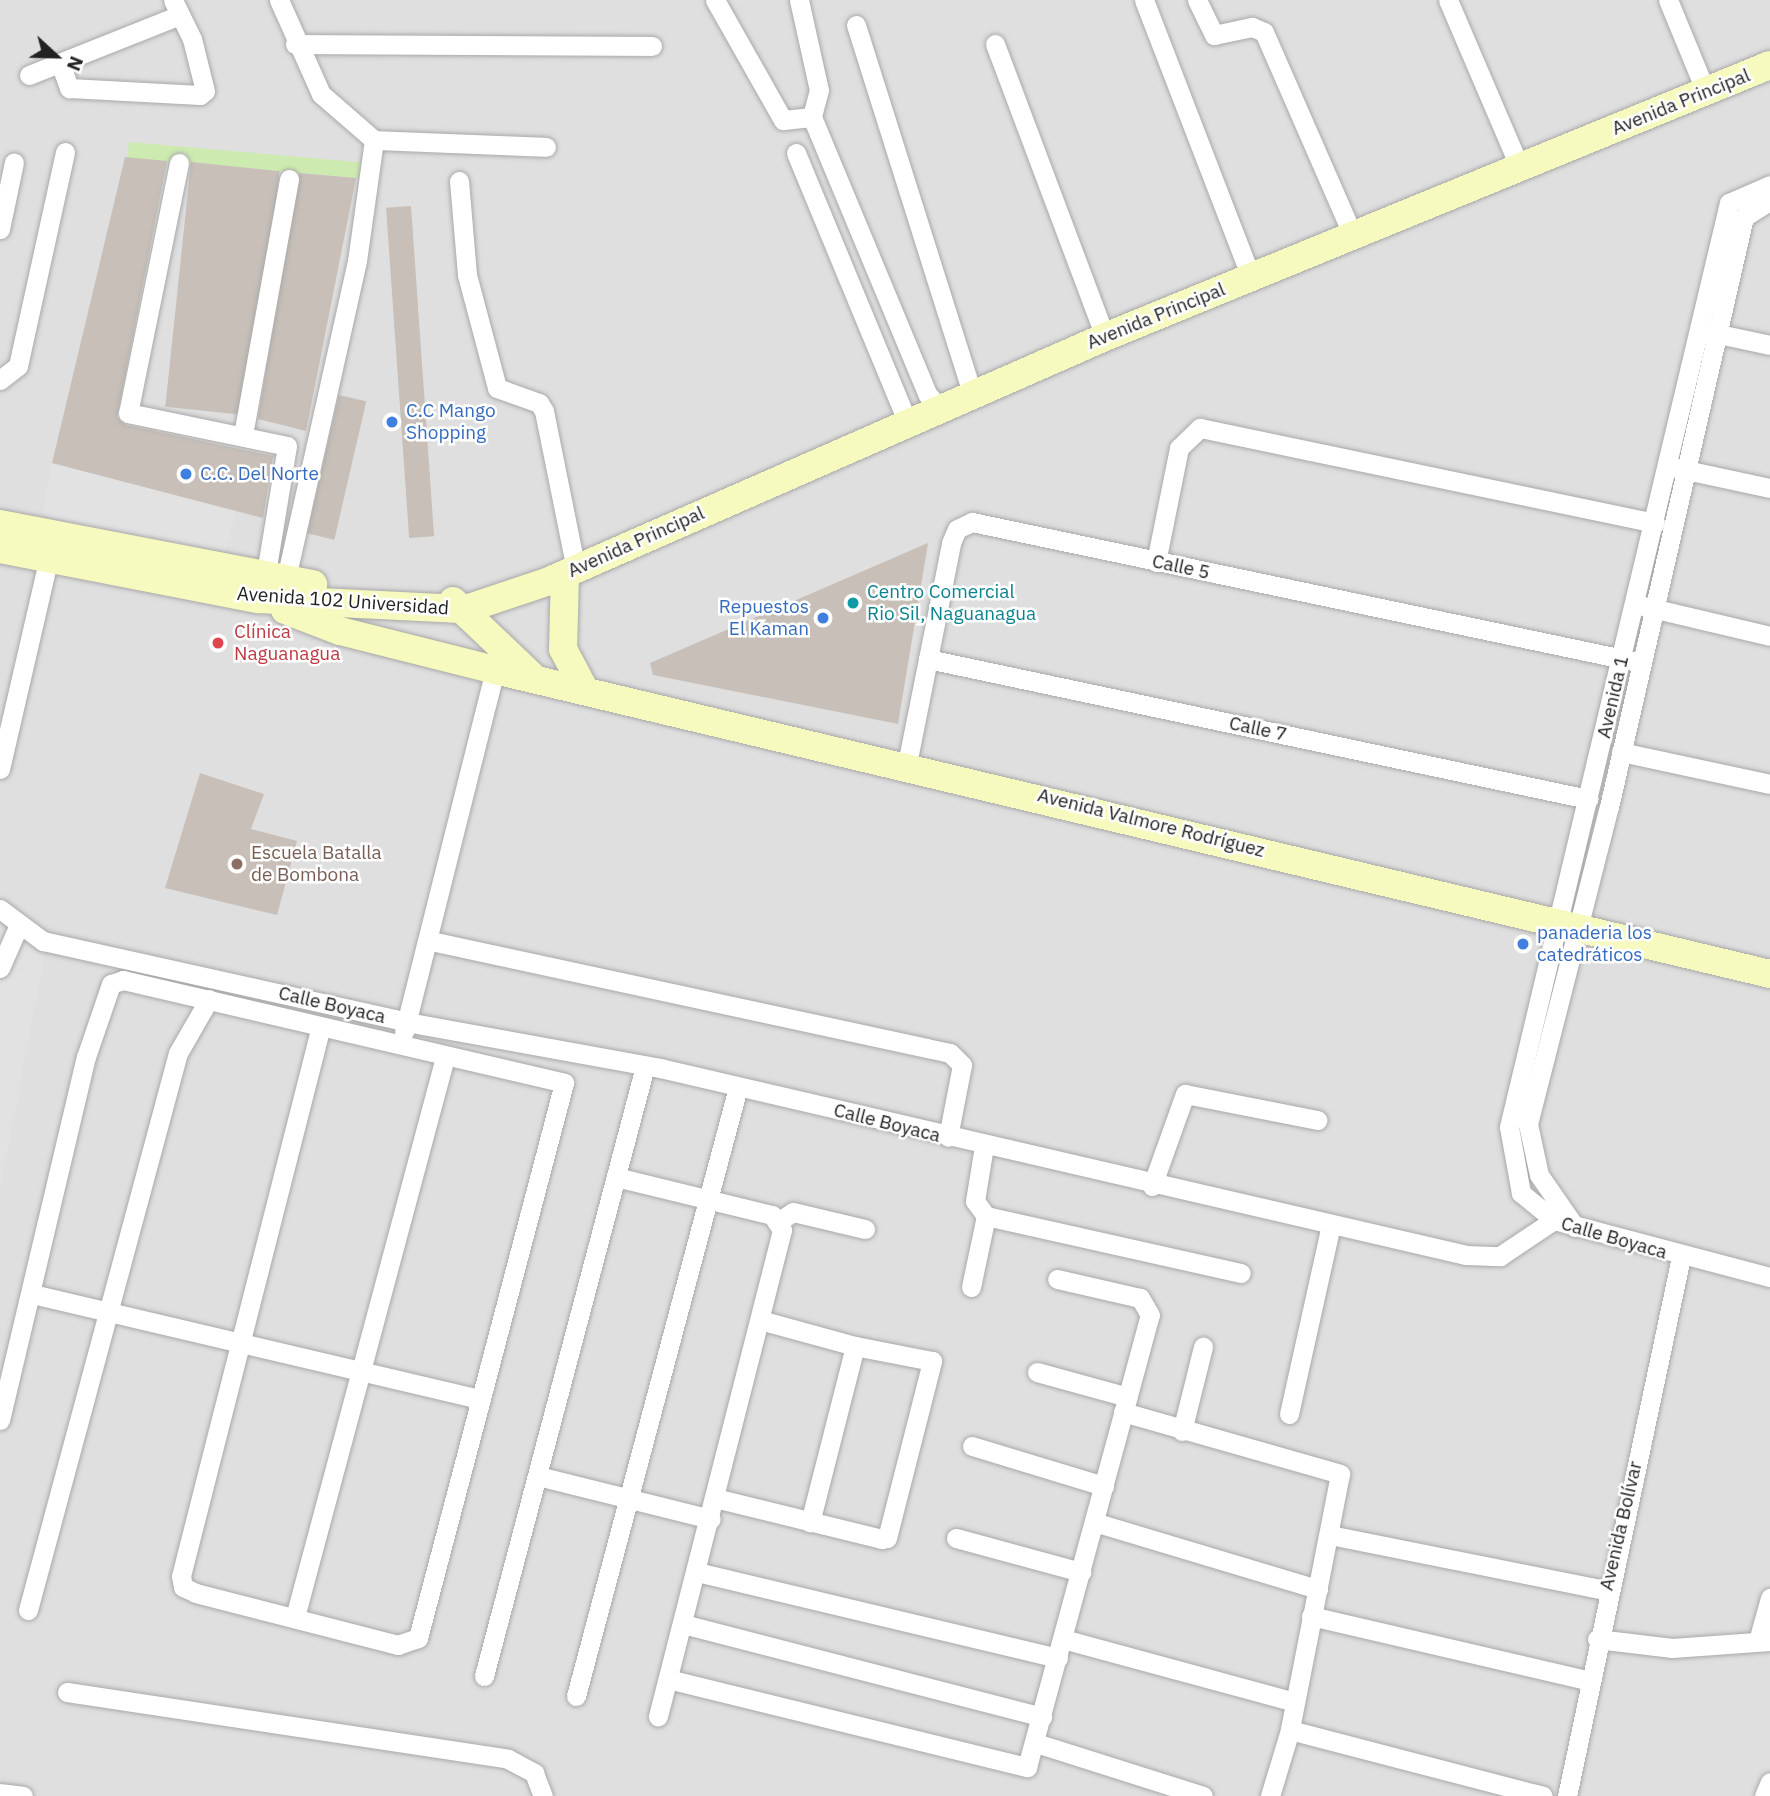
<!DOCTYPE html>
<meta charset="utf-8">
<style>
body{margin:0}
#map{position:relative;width:1770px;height:1796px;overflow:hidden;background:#f2efe9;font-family:"IBM Plex Sans",sans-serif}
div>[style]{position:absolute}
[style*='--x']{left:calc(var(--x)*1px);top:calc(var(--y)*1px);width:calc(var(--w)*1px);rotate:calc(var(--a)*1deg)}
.residential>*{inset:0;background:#e0dfdf;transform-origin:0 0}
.grass>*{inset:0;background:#cdebb0;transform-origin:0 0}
.parking>*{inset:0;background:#e2e2e2}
.building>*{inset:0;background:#c7bfb8;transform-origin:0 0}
.roads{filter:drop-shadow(0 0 2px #a9a9a9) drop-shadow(0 0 2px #a9a9a9)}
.street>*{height:19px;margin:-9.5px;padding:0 9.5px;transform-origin:9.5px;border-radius:9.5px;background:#fff}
.secondary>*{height:28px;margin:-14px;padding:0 14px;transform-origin:14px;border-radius:14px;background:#f7fabf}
.dots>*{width:19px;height:19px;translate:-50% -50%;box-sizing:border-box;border:4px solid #fff;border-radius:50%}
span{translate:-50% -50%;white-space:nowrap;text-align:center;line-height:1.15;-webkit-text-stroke:5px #fff;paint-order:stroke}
.street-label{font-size:19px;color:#222}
.shop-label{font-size:19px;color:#366cbe}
.left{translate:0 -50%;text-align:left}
.right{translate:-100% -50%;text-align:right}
.culture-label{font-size:19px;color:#0d838f}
.health-label{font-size:19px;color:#be3a42}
.education-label{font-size:19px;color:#785e54}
.north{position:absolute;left:21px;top:21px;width:70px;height:70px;-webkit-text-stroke:5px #fff;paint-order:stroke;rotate:112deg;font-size:19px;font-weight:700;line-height:28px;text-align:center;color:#222}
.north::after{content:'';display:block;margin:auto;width:24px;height:32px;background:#222;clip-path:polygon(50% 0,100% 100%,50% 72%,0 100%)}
</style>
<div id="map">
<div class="residential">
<i style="left:0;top:0;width:1770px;height:1796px"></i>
</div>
<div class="grass">
<i style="left:129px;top:142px;width:235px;height:16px;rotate:5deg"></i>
</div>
<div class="parking">
<i style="clip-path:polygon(52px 463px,236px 511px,225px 555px,43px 516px)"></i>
<i style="clip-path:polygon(0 908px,49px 934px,0 1187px)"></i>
</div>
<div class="building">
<i style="clip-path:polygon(125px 157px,167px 161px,117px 417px,126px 425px,273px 456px,263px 518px,52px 463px)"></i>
<i style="left:191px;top:162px;width:89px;height:246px;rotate:6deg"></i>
<i style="clip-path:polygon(299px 173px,356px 178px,306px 431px,258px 419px)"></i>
<i style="left:411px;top:206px;width:331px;height:25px;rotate:86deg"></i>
<i style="left:339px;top:395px;width:28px;height:142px;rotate:13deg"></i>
<i style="clip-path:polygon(928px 543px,898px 724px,653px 675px,650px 663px)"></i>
<i style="clip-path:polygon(200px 773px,264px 794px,251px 829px,297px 841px,277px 915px,165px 888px)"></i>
</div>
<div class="roads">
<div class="street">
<i style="--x:279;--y:0;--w:103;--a:65.9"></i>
<i style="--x:321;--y:94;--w:70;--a:41"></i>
<i style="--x:374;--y:140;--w:172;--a:2.3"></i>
<i style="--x:715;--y:0;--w:138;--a:60.5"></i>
<i style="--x:783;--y:120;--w:29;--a:-6"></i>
<i style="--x:799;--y:0;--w:92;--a:77.5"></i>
<i style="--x:819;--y:90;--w:28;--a:105"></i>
<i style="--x:812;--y:117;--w:301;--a:67.4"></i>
<i style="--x:928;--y:395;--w:16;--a:47"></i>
<i style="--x:1144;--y:0;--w:297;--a:68.9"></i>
<i style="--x:1197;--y:0;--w:39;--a:64"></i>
<i style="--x:1214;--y:35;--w:39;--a:-12"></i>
<i style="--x:1252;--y:27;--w:13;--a:23"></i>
<i style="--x:1264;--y:32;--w:223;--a:66.4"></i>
<i style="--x:1448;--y:0;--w:183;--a:66.8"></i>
<i style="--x:1668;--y:0;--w:100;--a:67.6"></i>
<i style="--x:856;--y:25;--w:386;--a:72.5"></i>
<i style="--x:295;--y:44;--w:357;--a:0.3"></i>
<i style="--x:995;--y:44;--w:313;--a:69.4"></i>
<i style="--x:60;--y:63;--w:27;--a:70"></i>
<i style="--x:69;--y:88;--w:131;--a:3.1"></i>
<i style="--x:200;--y:95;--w:6;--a:-39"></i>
<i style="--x:205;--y:91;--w:54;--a:-104"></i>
<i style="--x:192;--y:39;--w:43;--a:-116"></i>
<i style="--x:29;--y:75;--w:162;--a:-21.7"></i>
<i style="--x:796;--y:153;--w:290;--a:67.5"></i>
<i style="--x:179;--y:163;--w:255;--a:101.5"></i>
<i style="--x:128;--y:413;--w:162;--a:11.7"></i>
<i style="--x:287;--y:446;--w:135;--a:99.4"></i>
<i style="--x:459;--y:181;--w:94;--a:85.1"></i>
<i style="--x:467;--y:275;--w:117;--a:75.1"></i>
<i style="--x:497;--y:388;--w:45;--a:19.7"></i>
<i style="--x:539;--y:403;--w:9;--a:58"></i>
<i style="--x:544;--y:411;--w:162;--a:78.6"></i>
<i style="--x:0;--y:229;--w:68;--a:-78.2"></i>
<i style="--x:1709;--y:332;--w:62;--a:12"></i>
<i style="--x:0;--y:380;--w:23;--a:-38"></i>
<i style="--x:18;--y:366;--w:219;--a:-77.6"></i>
<i style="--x:243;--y:435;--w:260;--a:-79.8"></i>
<i style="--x:1672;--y:467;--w:100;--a:12.1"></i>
<i style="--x:1156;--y:562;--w:116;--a:-78.6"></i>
<i style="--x:1179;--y:448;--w:29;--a:-44"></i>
<i style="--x:1200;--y:428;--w:465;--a:11.8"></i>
<i style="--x:285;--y:583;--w:330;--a:-77.4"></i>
<i style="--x:357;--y:261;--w:122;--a:-82"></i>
<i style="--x:1643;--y:606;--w:130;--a:13.3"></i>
<i style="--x:928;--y:659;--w:675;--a:11.98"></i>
<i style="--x:1621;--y:752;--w:152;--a:12.1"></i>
<i style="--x:907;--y:764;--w:225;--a:-78.7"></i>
<i style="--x:951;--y:543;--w:15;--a:-67"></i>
<i style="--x:957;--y:529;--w:17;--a:-25"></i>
<i style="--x:972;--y:522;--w:675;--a:11.88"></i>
<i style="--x:0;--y:769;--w:227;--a:-77"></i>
<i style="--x:0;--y:909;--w:54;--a:36.7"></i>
<i style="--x:43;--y:941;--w:373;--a:12.5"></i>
<i style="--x:407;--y:1022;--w:257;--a:10.3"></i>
<i style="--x:660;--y:1068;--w:827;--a:13.06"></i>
<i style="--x:1466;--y:1255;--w:34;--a:2"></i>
<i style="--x:1500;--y:1256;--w:65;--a:-33.7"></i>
<i style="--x:1554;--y:1220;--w:223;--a:14.8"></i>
<i style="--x:431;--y:941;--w:531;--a:12.18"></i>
<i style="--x:950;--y:1053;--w:17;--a:45"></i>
<i style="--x:962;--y:1065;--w:73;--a:101"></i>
<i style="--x:0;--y:968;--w:45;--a:-66.3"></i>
<i style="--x:404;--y:1032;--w:373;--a:-75.9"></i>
<i style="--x:984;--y:1146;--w:56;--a:99.3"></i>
<i style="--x:975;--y:1201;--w:19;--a:54"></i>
<i style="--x:986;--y:1216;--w:261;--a:12.6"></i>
<i style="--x:616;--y:1177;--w:161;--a:13.7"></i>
<i style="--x:772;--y:1215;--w:18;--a:56"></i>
<i style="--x:782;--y:1230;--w:502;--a:104.31"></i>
<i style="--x:1152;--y:1186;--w:98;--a:-70.3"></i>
<i style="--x:1185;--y:1094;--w:135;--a:11.1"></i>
<i style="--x:781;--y:1220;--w:14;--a:-34"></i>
<i style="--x:793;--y:1212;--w:74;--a:13.3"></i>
<i style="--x:1554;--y:1220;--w:43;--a:-140.7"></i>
<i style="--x:1521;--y:1193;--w:67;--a:-100.3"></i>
<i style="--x:1509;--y:1127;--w:950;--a:-76.61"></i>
<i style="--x:1729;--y:203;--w:45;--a:-23.7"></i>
<i style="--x:1575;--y:1227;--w:63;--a:-124.7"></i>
<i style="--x:1539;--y:1175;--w:52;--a:-102.2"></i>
<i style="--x:1528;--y:1124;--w:327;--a:-75.7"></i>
<i style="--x:1609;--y:807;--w:605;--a:-77.11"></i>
<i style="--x:1744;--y:217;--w:31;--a:-32"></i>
<i style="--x:971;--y:1287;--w:73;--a:-78.1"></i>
<i style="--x:32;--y:1294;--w:461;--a:13.2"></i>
<i style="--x:760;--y:1320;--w:98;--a:15.3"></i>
<i style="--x:1037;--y:1372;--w:94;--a:15.4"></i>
<i style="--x:1123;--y:1412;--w:226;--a:15.9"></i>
<i style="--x:1340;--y:1474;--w:261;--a:101.1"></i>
<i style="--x:1290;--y:1730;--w:69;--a:106.9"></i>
<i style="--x:1289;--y:1414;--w:194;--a:-77.5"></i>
<i style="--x:0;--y:1420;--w:373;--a:-76.7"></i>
<i style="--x:86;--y:1057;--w:77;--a:-71.1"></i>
<i style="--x:111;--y:984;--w:13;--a:-18"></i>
<i style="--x:123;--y:980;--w:453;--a:13.1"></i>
<i style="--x:564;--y:1083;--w:574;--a:104.74"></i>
<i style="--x:418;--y:1638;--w:21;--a:161"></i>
<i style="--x:398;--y:1645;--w:209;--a:-165.6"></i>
<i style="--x:196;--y:1593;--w:14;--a:-155"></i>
<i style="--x:183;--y:1587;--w:11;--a:-100"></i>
<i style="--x:181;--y:1576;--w:563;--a:-75.72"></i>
<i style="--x:1182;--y:1431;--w:87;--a:-76"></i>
<i style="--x:972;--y:1446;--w:138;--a:16.9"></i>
<i style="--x:538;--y:1476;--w:178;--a:14"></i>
<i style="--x:715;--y:1498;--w:172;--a:13.8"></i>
<i style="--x:882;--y:1539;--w:5;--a:-11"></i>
<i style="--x:887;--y:1538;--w:183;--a:-75.7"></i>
<i style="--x:932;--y:1361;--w:78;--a:-169"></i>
<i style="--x:855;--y:1346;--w:182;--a:104.3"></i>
<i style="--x:1094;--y:1522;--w:234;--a:16.7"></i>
<i style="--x:1330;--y:1535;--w:281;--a:11.3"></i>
<i style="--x:956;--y:1538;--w:130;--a:15.2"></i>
<i style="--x:697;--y:1572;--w:371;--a:13.4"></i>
<i style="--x:28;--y:1610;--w:577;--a:-74.93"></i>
<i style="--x:178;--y:1053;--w:62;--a:-60.1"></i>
<i style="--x:1311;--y:1616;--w:286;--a:13.1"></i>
<i style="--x:295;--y:1617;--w:580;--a:-75"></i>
<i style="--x:683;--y:1624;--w:371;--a:14.5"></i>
<i style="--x:1063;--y:1639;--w:240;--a:15.2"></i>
<i style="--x:1597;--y:1639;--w:76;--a:6.8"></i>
<i style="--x:1672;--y:1648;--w:98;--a:-4.1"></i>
<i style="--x:1758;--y:1641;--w:45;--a:-74.4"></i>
<i style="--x:484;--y:1676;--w:631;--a:-75.21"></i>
<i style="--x:668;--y:1679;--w:370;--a:13.8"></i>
<i style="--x:1027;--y:1767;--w:468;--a:-74.8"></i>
<i style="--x:1150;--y:1315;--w:20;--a:-120"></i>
<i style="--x:1140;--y:1298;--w:85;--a:-167.1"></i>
<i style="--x:67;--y:1692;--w:446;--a:8.6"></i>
<i style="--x:508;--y:1759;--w:30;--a:28"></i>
<i style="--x:534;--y:1773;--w:25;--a:69"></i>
<i style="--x:576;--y:1696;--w:630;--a:-75.1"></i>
<i style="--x:1290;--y:1730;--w:261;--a:14.6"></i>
<i style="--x:1036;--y:1743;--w:175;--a:17.6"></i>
<i style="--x:0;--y:1793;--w:23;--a:7"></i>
<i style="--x:1567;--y:1796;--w:551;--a:-78.06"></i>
<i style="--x:1764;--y:1796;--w:15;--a:-67"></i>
</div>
<div class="secondary">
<i style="--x:0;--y:524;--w:319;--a:10.9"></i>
<i style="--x:0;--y:549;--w:263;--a:11"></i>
<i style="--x:258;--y:599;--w:208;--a:2.8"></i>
<i style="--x:466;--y:609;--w:88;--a:-18.6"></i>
<i style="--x:549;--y:581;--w:607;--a:-23.69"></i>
<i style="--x:1105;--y:337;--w:718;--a:-22.25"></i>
<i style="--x:565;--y:574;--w:75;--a:91.5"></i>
<i style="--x:563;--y:649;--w:43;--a:62.2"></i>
<i style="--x:453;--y:601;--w:109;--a:43.5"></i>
<i style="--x:285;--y:610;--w:59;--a:20.9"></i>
<i style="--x:340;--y:631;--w:160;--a:14.1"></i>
<i style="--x:495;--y:670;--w:1311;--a:13.41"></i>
</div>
</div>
<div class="dots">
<i style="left:392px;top:422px;background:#3f7fe0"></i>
<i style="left:186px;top:474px;background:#3f7fe0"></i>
<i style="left:853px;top:603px;background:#0f9aa8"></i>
<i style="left:823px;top:618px;background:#3f7fe0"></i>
<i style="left:218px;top:643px;background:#e0444e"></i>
<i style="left:237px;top:864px;background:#8d6e63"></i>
<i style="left:1523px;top:944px;background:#3f7fe0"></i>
</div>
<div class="street-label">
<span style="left:1681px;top:102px;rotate:-22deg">Avenida Principal</span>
<span style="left:1156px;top:316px;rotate:-22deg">Avenida Principal</span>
<span style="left:636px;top:542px;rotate:-24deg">Avenida Principal</span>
<span style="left:1181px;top:567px;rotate:12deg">Calle 5</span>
<span style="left:343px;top:601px;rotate:4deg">Avenida 102 Universidad</span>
<span style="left:1613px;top:697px;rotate:-77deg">Avenida 1</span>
<span style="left:1258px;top:729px;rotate:12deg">Calle 7</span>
<span style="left:1151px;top:823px;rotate:14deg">Avenida Valmore Rodríguez</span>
<span style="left:332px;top:1005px;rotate:13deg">Calle Boyaca</span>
<span style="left:887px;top:1123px;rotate:14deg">Calle Boyaca</span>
<span style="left:1614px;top:1238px;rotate:16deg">Calle Boyaca</span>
<span style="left:1621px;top:1526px;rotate:-77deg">Avenida Bolívar</span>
</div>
<div class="shop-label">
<span class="left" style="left:406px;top:422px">C.C Mango<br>Shopping</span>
<span class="left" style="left:200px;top:474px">C.C. Del Norte</span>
<span class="right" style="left:809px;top:618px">Repuestos<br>El Kaman</span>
<span class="left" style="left:1537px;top:944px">panaderia los<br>catedráticos</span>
</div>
<div class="culture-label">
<span class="left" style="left:867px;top:603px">Centro Comercial<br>Rio Sil, Naguanagua</span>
</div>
<div class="health-label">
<span class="left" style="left:234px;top:643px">Clínica<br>Naguanagua</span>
</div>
<div class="education-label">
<span class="left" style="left:251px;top:864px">Escuela Batalla<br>de Bombona</span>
</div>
<div class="north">N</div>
</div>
